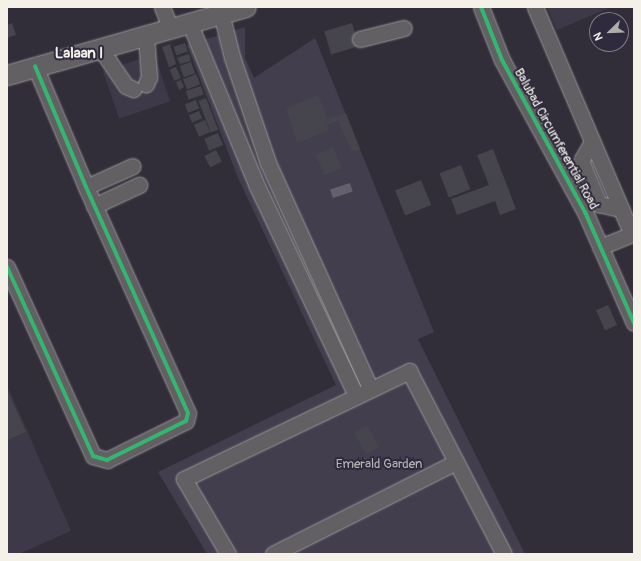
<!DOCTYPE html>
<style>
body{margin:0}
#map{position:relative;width:641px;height:561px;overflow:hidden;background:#312e39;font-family:Pangolin,sans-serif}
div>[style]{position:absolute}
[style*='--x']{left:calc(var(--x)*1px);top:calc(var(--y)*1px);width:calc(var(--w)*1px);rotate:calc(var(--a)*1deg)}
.built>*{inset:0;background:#3e3948;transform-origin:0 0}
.green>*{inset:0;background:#423e4d}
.water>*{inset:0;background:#65616b;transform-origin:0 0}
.building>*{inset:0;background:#46444c;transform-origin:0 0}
.roads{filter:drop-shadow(0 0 1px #9a989b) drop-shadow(0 0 1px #9a989b)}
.minor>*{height:15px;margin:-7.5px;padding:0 7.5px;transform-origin:7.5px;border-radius:7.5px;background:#626063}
.major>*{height:19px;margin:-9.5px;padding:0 9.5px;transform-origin:9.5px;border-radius:9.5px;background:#626063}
.cycleway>*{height:4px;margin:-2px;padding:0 2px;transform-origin:2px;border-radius:2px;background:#33b770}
span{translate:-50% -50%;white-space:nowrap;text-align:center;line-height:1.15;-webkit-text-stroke:4px #2f2a3d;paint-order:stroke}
.street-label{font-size:13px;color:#f4f1e8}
.park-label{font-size:13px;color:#b7b3b3}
.quarter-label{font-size:15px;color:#f4f1e8;font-weight:700}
.frame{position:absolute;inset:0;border:8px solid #f4f1e8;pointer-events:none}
.north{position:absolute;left:589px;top:12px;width:40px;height:40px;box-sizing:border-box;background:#2f2a3d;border:1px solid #7e7a81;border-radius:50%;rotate:247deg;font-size:11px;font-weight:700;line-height:16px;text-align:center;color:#f4f1e8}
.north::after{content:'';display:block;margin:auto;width:14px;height:18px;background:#b0adab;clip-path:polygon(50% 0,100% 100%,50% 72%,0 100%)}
</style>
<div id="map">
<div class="built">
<i style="clip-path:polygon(547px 7px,611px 7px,557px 30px)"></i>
<i style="left:154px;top:54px;width:50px;height:54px;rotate:71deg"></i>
<i style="clip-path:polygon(7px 385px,71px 531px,19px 554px,7px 554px)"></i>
</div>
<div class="green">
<i style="clip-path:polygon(245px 27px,245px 58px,254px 78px,315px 38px,434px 332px,418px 339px,525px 554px,207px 554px,158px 472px,336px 385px,238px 178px,187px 45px)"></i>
</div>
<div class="water">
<i style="left:350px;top:183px;width:9px;height:21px;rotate:72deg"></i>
</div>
<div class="building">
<i style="clip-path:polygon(12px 23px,16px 35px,7px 38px,7px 25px)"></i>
<i style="left:352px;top:23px;width:24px;height:29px;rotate:73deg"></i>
<i style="left:185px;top:43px;width:9px;height:12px;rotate:72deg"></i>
<i style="clip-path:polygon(170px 44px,176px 64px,169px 67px,162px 47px)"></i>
<i style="clip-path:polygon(189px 54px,191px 61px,180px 64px,177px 58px)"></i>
<i style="left:191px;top:62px;width:12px;height:12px;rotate:70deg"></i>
<i style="left:176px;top:67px;width:12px;height:7px;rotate:66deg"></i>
<i style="left:196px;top:74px;width:11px;height:14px;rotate:68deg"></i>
<i style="clip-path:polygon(181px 80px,184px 87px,179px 90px,176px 82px)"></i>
<i style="left:201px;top:86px;width:9px;height:16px;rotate:72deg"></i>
<i style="clip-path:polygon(318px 95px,328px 119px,346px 113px,360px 149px,352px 152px,338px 121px,327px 125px,329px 130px,297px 143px,286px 108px)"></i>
<i style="left:206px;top:98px;width:34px;height:8px;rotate:69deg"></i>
<i style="left:196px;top:100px;width:9px;height:12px;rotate:69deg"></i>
<i style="left:199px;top:111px;width:8px;height:11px;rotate:67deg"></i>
<i style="left:205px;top:120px;width:13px;height:12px;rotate:67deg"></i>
<i style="left:218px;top:133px;width:13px;height:15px;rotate:67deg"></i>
<i style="left:333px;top:147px;width:23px;height:19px;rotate:67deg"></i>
<i style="clip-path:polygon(493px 149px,516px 209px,500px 215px,495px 201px,457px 215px,451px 199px,489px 185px,477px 155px)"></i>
<i style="left:216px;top:150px;width:13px;height:13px;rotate:63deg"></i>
<i style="left:461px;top:165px;width:26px;height:23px;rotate:69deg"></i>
<i style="left:421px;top:180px;width:27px;height:28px;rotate:68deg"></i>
<i style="left:608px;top:305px;width:22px;height:13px;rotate:66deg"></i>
<i style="clip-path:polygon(7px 390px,26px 432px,7px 440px)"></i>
<i style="left:367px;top:425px;width:25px;height:15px;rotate:61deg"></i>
</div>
<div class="roads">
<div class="minor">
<i style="--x:162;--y:7;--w:22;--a:68"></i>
<i style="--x:481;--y:7;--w:57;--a:68.4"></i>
<i style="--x:502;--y:60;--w:173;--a:61.4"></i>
<i style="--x:585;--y:212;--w:121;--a:66.2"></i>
<i style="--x:535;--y:7;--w:247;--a:66.9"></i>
<i style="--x:221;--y:13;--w:45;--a:76"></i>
<i style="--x:232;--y:57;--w:112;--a:71.2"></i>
<i style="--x:268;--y:163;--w:247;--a:65.6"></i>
<i style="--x:189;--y:22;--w:178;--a:67.5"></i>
<i style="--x:257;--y:186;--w:231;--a:64.7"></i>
<i style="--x:146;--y:35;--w:42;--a:85.9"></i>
<i style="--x:149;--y:77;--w:8;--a:113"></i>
<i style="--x:360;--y:39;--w:45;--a:-14"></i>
<i style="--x:100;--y:48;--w:46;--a:55.6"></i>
<i style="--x:126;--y:86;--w:8;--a:23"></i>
<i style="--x:592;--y:142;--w:22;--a:120"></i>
<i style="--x:581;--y:161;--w:47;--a:67.3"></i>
<i style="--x:599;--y:204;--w:23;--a:13"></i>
<i style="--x:86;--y:187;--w:51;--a:-24.1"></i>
<i style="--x:94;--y:206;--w:50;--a:-25"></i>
<i style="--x:600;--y:247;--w:37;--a:-22"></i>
<i style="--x:7;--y:267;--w:208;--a:65.5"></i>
<i style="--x:93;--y:456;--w:15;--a:16"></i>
<i style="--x:107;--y:460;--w:88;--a:-26.3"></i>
<i style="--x:186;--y:421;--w:8;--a:-76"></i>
<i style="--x:188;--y:413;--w:248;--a:-114.3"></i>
<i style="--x:86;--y:187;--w:131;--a:-112.9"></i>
<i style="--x:228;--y:554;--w:87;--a:-120.4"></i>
<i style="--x:184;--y:479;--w:250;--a:-25.6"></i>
<i style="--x:409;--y:371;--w:206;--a:62.6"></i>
<i style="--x:273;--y:554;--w:205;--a:-26.7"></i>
</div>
<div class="major">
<i style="--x:7;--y:75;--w:248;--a:-15.9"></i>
</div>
</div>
<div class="cycleway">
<i style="--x:481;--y:7;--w:57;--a:68.4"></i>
<i style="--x:502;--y:60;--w:173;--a:61.4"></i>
<i style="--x:585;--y:212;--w:121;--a:66.2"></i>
<i style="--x:7;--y:267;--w:208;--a:65.5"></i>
<i style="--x:93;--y:456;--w:15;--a:16"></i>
<i style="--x:107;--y:460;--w:88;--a:-26.3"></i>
<i style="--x:186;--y:421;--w:8;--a:-76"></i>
<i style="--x:188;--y:413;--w:248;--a:-114.3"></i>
<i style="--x:86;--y:187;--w:131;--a:-112.9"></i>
</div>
<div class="street-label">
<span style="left:556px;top:139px;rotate:61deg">Balubad Circumferential Road</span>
</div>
<div class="park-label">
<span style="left:379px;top:464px">Emerald Garden</span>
</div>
<div class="quarter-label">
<span style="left:79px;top:54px">Lalaan I</span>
</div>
<div class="frame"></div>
<div class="north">N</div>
</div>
